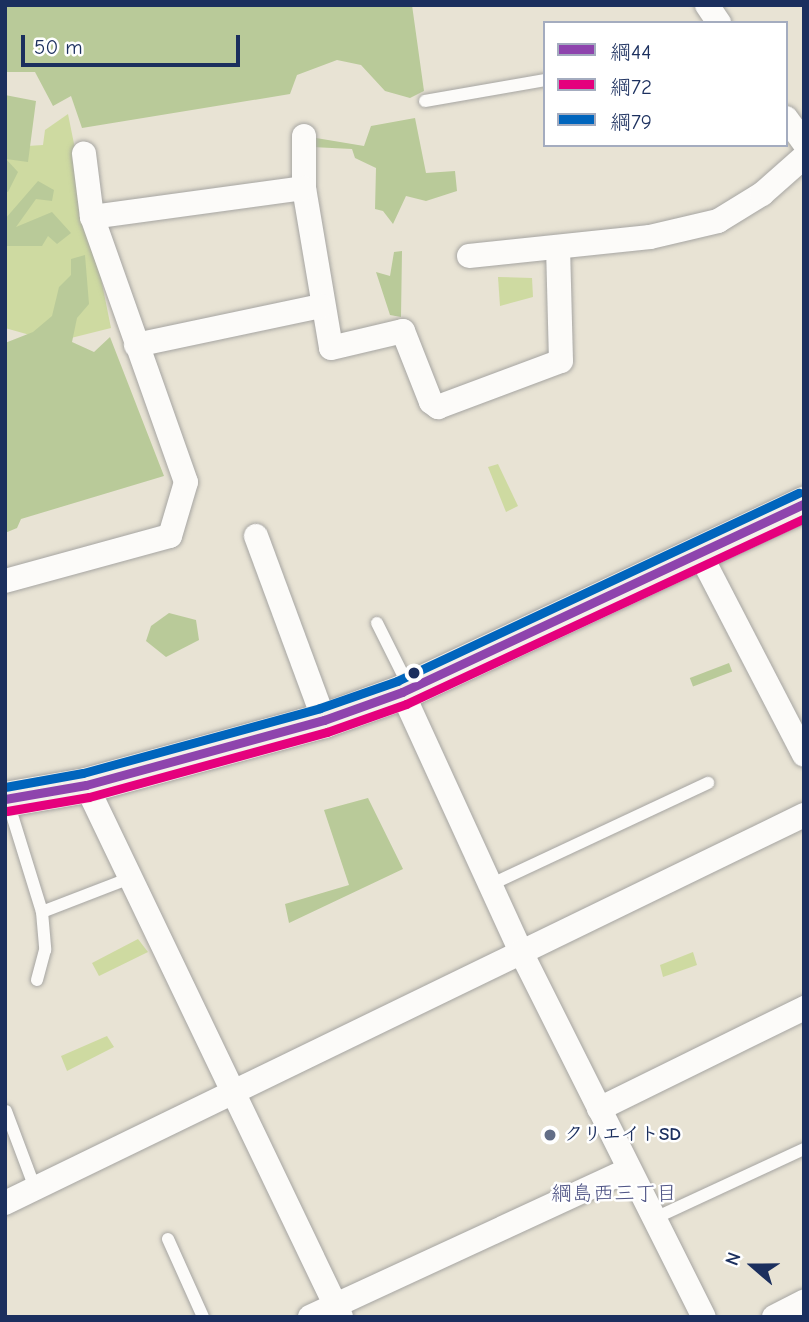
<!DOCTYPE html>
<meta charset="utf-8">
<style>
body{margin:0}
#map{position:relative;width:809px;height:1322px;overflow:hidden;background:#e8e3d4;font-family:"Comic Neue","Klee One",sans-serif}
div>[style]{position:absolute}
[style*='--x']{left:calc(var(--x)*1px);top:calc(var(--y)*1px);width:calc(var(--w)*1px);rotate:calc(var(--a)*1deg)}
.green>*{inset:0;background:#cedaa1}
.forest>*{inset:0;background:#b9ca99;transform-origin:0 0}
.roads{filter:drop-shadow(0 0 2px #a6a5a2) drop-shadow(0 0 2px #a6a5a2)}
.service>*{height:12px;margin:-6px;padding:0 6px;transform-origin:6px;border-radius:6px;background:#fcfbf9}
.minor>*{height:24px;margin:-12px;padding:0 12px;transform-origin:12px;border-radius:12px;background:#fcfbf9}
.secondary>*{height:35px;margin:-17.5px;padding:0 17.5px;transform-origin:17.5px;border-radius:17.5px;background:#f4f1ea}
.bus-1>*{height:9px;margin:-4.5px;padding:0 4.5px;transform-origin:4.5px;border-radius:4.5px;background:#8e44ad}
.bus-2>*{height:9px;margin:-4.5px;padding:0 4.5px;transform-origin:4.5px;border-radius:4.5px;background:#e5007d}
.bus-3>*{height:9px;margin:-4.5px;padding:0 4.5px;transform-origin:4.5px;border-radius:4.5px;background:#0065bd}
.dots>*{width:19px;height:19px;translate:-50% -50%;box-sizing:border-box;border:4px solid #fff;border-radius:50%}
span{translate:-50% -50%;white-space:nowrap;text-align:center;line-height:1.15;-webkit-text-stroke:5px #fff;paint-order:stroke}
.poi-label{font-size:19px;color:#1b2f5e;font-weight:700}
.left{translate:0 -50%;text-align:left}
.neighbourhood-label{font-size:21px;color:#4f5485}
.frame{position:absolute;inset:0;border:7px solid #1b2f5e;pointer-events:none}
.legend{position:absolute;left:543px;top:21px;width:245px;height:126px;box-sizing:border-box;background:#fff;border:2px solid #a4acbf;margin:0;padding:9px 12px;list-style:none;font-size:21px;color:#1b2f5e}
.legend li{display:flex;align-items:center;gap:14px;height:35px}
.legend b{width:35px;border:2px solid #a4acbf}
.north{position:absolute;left:718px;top:1231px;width:70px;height:70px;-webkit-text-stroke:5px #fff;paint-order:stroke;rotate:290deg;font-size:19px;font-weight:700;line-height:28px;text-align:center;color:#1b2f5e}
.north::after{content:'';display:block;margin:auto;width:24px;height:32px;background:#1b2f5e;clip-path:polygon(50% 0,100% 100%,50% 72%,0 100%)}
.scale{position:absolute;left:21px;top:35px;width:219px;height:32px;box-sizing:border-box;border:4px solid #1b2f5e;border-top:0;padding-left:9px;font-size:21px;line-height:24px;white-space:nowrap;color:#1b2f5e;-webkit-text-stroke:5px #fff;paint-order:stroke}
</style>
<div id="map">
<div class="green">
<i style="clip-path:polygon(68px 114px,111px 328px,55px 342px,5px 328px,5px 154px,12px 147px,43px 145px,45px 130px)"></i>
<i style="clip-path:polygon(498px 277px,532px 278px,533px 297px,500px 306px)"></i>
<i style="clip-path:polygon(498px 464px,518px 506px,506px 512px,488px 467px)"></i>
<i style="clip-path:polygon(138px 939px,148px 952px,99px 976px,92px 963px)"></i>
<i style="clip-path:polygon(693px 952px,697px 965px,663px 977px,660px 965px)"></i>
<i style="clip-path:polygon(107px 1036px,114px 1047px,67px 1071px,61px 1056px)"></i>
</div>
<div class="forest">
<i style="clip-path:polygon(5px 5px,412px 5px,424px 91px,410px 98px,385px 91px,361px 65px,337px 60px,297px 75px,290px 94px,82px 128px,71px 96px,53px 106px,35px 72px,5px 72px)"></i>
<i style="clip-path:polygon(5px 95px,36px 101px,28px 162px,6px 159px,18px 172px,8px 192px,5px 191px)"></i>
<i style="clip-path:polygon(415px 118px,426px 173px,455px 171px,457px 191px,426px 201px,406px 196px,393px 224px,383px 211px,375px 209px,376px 168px,355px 158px,352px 149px,312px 147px,310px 137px,364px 146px,371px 126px)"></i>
<i style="clip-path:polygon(38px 181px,54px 190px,52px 201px,36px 199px,16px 227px,52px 212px,71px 233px,57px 244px,48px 236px,42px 246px,5px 246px,5px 219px)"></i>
<i style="clip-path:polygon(402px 251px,401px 317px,390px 315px,376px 272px,390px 276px,394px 252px)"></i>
<i style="clip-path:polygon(85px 255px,89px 304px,77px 318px,72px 342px,94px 352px,110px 337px,164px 476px,21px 519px,17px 528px,5px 533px,5px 343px,33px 332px,52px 316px,59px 287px,71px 275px,71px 259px)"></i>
<i style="clip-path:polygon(169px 613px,196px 620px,199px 640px,166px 657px,146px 641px,151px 626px)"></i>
<i style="left:729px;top:663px;width:9px;height:42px;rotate:69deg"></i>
<i style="clip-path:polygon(368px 798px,403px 869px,289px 923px,285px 904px,349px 885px,324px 810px)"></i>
</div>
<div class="roads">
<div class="service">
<i style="--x:425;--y:101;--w:122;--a:-9.9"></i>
<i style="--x:377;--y:623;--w:69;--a:63.4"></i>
<i style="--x:8;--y:802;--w:115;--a:72.8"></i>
<i style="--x:42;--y:912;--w:38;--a:85"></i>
<i style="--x:45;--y:950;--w:31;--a:105"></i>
<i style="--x:490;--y:885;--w:241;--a:-25.1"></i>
<i style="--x:42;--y:912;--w:94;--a:-21.1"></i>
<i style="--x:6;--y:1111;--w:82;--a:69.4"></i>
<i style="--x:653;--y:1219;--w:166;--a:-24.9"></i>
<i style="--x:168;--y:1239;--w:85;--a:65.8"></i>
</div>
<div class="minor">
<i style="--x:707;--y:5;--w:22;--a:56"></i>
<i style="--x:786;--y:118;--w:31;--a:54"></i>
<i style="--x:304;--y:136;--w:52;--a:90"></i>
<i style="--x:304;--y:188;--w:162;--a:80.4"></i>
<i style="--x:331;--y:348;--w:74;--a:-13.3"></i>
<i style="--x:403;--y:331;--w:76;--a:68.5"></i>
<i style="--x:431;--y:402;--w:9;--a:36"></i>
<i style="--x:438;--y:407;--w:131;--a:-20.5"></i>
<i style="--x:561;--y:361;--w:112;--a:-91.5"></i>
<i style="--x:92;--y:217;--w:214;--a:-7.8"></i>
<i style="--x:469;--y:256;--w:182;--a:-6"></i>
<i style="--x:650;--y:237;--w:70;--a:-13.2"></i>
<i style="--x:718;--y:221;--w:52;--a:-31.5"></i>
<i style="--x:762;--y:194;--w:56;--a:-41.4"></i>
<i style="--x:136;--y:345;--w:189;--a:-11.9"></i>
<i style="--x:256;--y:536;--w:196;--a:69.7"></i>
<i style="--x:700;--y:554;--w:226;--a:62.6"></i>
<i style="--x:5;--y:581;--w:171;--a:-15.3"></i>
<i style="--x:170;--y:536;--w:56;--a:-73.5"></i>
<i style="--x:186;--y:482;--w:281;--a:-109.5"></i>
<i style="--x:92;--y:217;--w:64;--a:-97.2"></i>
<i style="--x:402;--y:692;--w:286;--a:65.4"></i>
<i style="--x:521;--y:952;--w:408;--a:63.4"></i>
<i style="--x:86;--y:785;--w:590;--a:64.39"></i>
<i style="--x:599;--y:1109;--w:229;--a:-26.2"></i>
<i style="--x:5;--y:1203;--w:888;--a:-25.9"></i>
<i style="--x:310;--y:1317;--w:350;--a:-24.8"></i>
<i style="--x:774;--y:1317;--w:34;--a:-27"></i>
</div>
<div class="secondary">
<i style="--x:5;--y:799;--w:82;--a:-9.8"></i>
<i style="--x:86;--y:785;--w:247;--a:-15.3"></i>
<i style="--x:324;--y:720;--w:83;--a:-19.7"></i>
<i style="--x:402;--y:692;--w:444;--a:-25.1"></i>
</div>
</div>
<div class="bus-1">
<i style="--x:5;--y:799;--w:82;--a:-9.8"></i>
<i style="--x:86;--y:785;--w:247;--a:-15.3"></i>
<i style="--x:324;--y:720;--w:83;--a:-19.7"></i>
<i style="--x:402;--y:692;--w:444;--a:-25.1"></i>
</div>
<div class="bus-2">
<i style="--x:7;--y:811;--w:83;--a:-9.7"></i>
<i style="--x:89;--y:797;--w:247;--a:-15.3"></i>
<i style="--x:327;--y:732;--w:84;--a:-19.5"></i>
<i style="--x:406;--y:704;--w:439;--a:-25"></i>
</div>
<div class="bus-3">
<i style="--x:5;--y:787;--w:79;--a:-10.2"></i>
<i style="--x:83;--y:773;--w:246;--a:-15.3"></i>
<i style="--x:320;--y:708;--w:82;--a:-19.3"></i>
<i style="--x:397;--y:681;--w:444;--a:-25.1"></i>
</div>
<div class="dots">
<i style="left:414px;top:673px;background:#1b2f5e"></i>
<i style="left:550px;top:1135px;background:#636e87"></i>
</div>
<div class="poi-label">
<span class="left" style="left:564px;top:1135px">クリエイトSD</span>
</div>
<div class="neighbourhood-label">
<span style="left:614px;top:1193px">綱島西三丁目</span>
</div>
<div class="frame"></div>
<ul class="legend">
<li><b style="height:9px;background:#8e44ad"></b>綱44</li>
<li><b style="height:9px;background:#e5007d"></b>綱72</li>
<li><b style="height:9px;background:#0065bd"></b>綱79</li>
</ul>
<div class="north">N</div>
<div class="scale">50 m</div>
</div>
